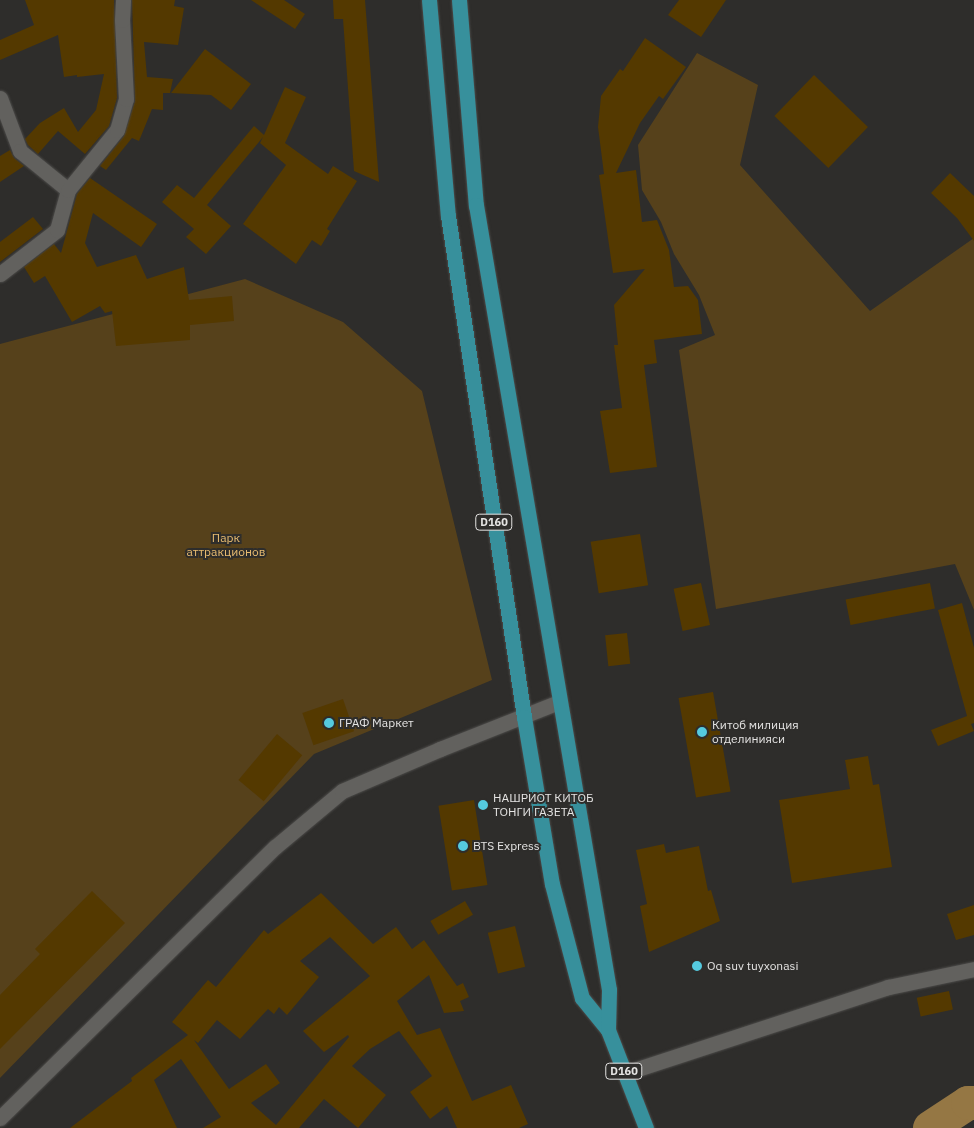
<!DOCTYPE html>
<meta charset="utf-8">
<style>
body{margin:0}
#map{position:relative;width:974px;height:1128px;overflow:hidden;background:#2e2d2b;font-family:"IBM Plex Sans",sans-serif}
div>[style]{position:absolute}
[style*='--x']{left:calc(var(--x)*1px);top:calc(var(--y)*1px);width:calc(var(--w)*1px);rotate:calc(var(--a)*1deg)}
.green>*{inset:0;background:#56411b}
.river>*{height:34px;margin:-17px;padding:0 17px;transform-origin:17px;border-radius:17px;background:#957744}
.building>*{inset:0;background:#543900;transform-origin:0 0}
.roads{filter:drop-shadow(0 0 1px #4c4b49) drop-shadow(0 0 1px #4c4b49)}
.minor>*{height:15px;margin:-7.5px;padding:0 7.5px;transform-origin:7.5px;border-radius:7.5px;background:#62615e}
.major>*{height:15px;margin:-7.5px;padding:0 7.5px;transform-origin:7.5px;border-radius:7.5px;background:#37909c}
.dots>*{width:14px;height:14px;translate:-50% -50%;box-sizing:border-box;border:2px solid #2e2d2b;border-radius:50%}
span{translate:-50% -50%;white-space:nowrap;text-align:center;line-height:1.15;-webkit-text-stroke:4px #2e2d2b;paint-order:stroke}
.shield-label span{padding:1px 4px;background:#2e2d2b;border:1px solid;border-radius:4px;-webkit-text-stroke-width:0}
.shield-label{font-size:11px;color:#e5e4e3;font-weight:700}
.park-label{font-size:12px;color:#eabd71}
.poi-label{font-size:12px;color:#e5e4e3}
.left{translate:0 -50%;text-align:left}
</style>
<div id="map">
<div class="green">
<i style="clip-path:polygon(697px 53px,758px 85px,740px 165px,870px 311px,974px 238px,974px 610px,955px 564px,716px 609px,679px 350px,715px 335px,699px 295px,674px 254px,661px 222px,642px 190px,638px 145px)"></i>
<i style="clip-path:polygon(245px 279px,343px 322px,422px 391px,492px 680px,314px 754px,0 1078px,0 344px)"></i>
</div>
<div class="river">
<i style="--x:930;--y:1128;--w:45;--a:-33.3"></i>
<i style="--x:968;--y:1103;--w:6;--a:0"></i>
</div>
<div class="building">
<i style="clip-path:polygon(25px 0,114px 0,117px 98px,109px 126px,85px 154px,58px 131px,38px 154px,28px 145px,25px 139px,40px 123px,64px 108px,78px 132px,96px 110px,104px 74px,77px 77px,77px 75px,64px 77px,58px 35px,0 60px,0 40px,34px 25px)"></i>
<i style="clip-path:polygon(132px 0,175px 0,174px 6px,184px 8px,178px 45px,144px 42px,147px 77px,173px 79px,170px 93px,163px 93px,163px 110px,152px 109px,139px 141px,132px 138px,106px 170px,100px 166px,124px 136px,135px 101px)"></i>
<i style="clip-path:polygon(251px 0,284px 0,305px 14px,295px 29px)"></i>
<i style="clip-path:polygon(333px 0,365px 0,379px 182px,354px 171px,343px 19px,334px 19px)"></i>
<i style="clip-path:polygon(679px 0,726px 0,701px 37px,668px 15px)"></i>
<i style="clip-path:polygon(645px 38px,686px 67px,663px 99px,659px 96px,640px 123px,616px 173px,636px 170px,642px 222px,657px 220px,669px 250px,674px 287px,688px 286px,698px 300px,702px 334px,654px 340px,657px 363px,644px 365px,657px 467px,610px 473px,600px 411px,622px 408px,614px 345px,618px 345px,614px 305px,645px 269px,613px 273px,599px 175px,604px 174px,598px 127px,601px 96px,620px 69px,623px 71px)"></i>
<i style="clip-path:polygon(205px 49px,251px 84px,231px 110px,211px 95px,171px 93px)"></i>
<i style="left:814px;top:75px;width:75px;height:57px;rotate:44deg"></i>
<i style="clip-path:polygon(285px 87px,306px 97px,285px 143px,328px 174px,333px 166px,357px 181px,327px 229px,330px 231px,321px 246px,312px 240px,296px 264px,243px 224px,286px 165px,260px 143px,263px 137px,207px 205px,231px 226px,206px 254px,186px 237px,194px 229px,162px 202px,177px 185px,194px 198px,254px 126px,264px 135px)"></i>
<i style="clip-path:polygon(10px 150px,14px 158px,24px 166px,0 182px,0 156px)"></i>
<i style="clip-path:polygon(950px 173px,974px 196px,974px 241px,957px 218px,931px 193px)"></i>
<i style="clip-path:polygon(90px 178px,157px 224px,141px 247px,93px 213px,85px 243px,97px 267px,136px 255px,147px 279px,184px 267px,189px 300px,232px 296px,234px 321px,190px 325px,190px 340px,116px 346px,112px 311px,105px 313px,100px 306px,72px 322px,45px 276px,34px 283px,24px 267px,54px 244px,61px 253px,77px 194px)"></i>
<i style="clip-path:polygon(33px 217px,43px 229px,0 262px,0 242px)"></i>
<i style="left:640px;top:534px;width:52px;height:50px;rotate:81deg"></i>
<i style="left:701px;top:583px;width:43px;height:28px;rotate:78deg"></i>
<i style="left:930px;top:583px;width:26px;height:86px;rotate:79deg"></i>
<i style="clip-path:polygon(962px 603px,974px 648px,974px 723px,971px 724px,974px 731px,938px 746px,931px 730px,967px 716px,938px 610px)"></i>
<i style="left:627px;top:633px;width:31px;height:22px;rotate:84deg"></i>
<i style="left:713px;top:692px;width:101px;height:35px;rotate:80deg"></i>
<i style="left:343px;top:699px;width:34px;height:43px;rotate:71deg"></i>
<i style="left:277px;top:734px;width:33px;height:60px;rotate:40deg"></i>
<i style="clip-path:polygon(868px 756px,873px 785px,879px 784px,892px 867px,792px 883px,779px 800px,850px 789px,845px 760px)"></i>
<i style="left:474px;top:800px;width:86px;height:36px;rotate:81deg"></i>
<i style="clip-path:polygon(664px 844px,666px 853px,699px 846px,708px 891px,711px 890px,720px 921px,649px 952px,640px 906px,647px 904px,636px 850px)"></i>
<i style="clip-path:polygon(92px 891px,125px 923px,0 1049px,0 995px,40px 954px,35px 949px)"></i>
<i style="clip-path:polygon(evenodd,321px 893px,373px 944px,396px 927px,412px 949px,424px 940px,457px 986px,463px 983px,469px 997px,460px 1001px,464px 1011px,444px 1013px,429px 975px,397px 1001px,417px 1035px,440px 1028px,472px 1101px,511px 1085px,528px 1124px,519px 1128px,457px 1128px,447px 1106px,430px 1119px,410px 1092px,432px 1076px,399px 1031px,370px 1049px,352px 1066px,386px 1095px,358px 1128px,324px 1099px,299px 1128px,203px 1128px,221px 1117px,181px 1059px,154px 1080px,177px 1128px,70px 1128px,132px 1081px,131px 1078px,188px 1035px,172px 1022px,208px 980px,216px 987px,264px 930px,268px 934px,321px 893px,330px 937px,370px 976px,303px 1031px,324px 1052px,348px 1035px,349px 1037px,276px 1125px,251px 1103px,280px 1083px,266px 1064px,229px 1089px,194px 1040px,198px 1043px,217px 1020px,240px 1039px,268px 1009px,274px 1014px,279px 1007px,287px 1015px,319px 977px,300px 961px,330px 937px)"></i>
<i style="left:465px;top:901px;width:16px;height:40px;rotate:60deg"></i>
<i style="clip-path:polygon(974px 905px,974px 935px,956px 940px,947px 914px)"></i>
<i style="left:515px;top:926px;width:42px;height:28px;rotate:76deg"></i>
<i style="left:949px;top:991px;width:19px;height:33px;rotate:78deg"></i>
</div>
<div class="roads">
<div class="minor">
<i style="--x:0;--y:98;--w:57;--a:69.3"></i>
<i style="--x:20;--y:151;--w:62;--a:39.1"></i>
<i style="--x:0;--y:274;--w:72;--a:-37.7"></i>
<i style="--x:57;--y:230;--w:41;--a:-74.6"></i>
<i style="--x:68;--y:190;--w:77;--a:-50.8"></i>
<i style="--x:117;--y:130;--w:32;--a:-74"></i>
<i style="--x:126;--y:99;--w:79;--a:-92.9"></i>
<i style="--x:122;--y:20;--w:20;--a:-87"></i>
<i style="--x:625;--y:1073;--w:277;--a:-18.1"></i>
<i style="--x:888;--y:987;--w:88;--a:-11.8"></i>
<i style="--x:0;--y:1118;--w:386;--a:-44.6"></i>
<i style="--x:275;--y:847;--w:87;--a:-39.9"></i>
<i style="--x:342;--y:791;--w:107;--a:-23.2"></i>
<i style="--x:440;--y:749;--w:128;--a:-21.6"></i>
</div>
<div class="major">
<i style="--x:429;--y:0;--w:217;--a:85"></i>
<i style="--x:448;--y:216;--w:507;--a:81.37"></i>
<i style="--x:524;--y:717;--w:169;--a:80.5"></i>
<i style="--x:552;--y:884;--w:118;--a:75.3"></i>
<i style="--x:582;--y:998;--w:41;--a:50.9"></i>
<i style="--x:608;--y:1030;--w:105;--a:68.8"></i>
<i style="--x:459;--y:0;--w:206;--a:85.3"></i>
<i style="--x:476;--y:205;--w:796;--a:80.38"></i>
<i style="--x:609;--y:990;--w:40;--a:91.4"></i>
</div>
</div>
<div class="dots">
<i style="left:329px;top:723px;background:#55cadf"></i>
<i style="left:702px;top:732px;background:#55cadf"></i>
<i style="left:483px;top:805px;background:#55cadf"></i>
<i style="left:463px;top:846px;background:#55cadf"></i>
<i style="left:697px;top:966px;background:#55cadf"></i>
</div>
<div class="shield-label">
<span style="left:494px;top:522px">D160</span>
<span style="left:624px;top:1071px">D160</span>
</div>
<div class="park-label">
<span style="left:226px;top:545px">Парк<br>аттракционов</span>
</div>
<div class="poi-label">
<span class="left" style="left:339px;top:723px">ГРАФ Маркет</span>
<span class="left" style="left:712px;top:732px">Китоб милиция<br>отделинияси</span>
<span class="left" style="left:493px;top:805px">НАШРИОТ КИТОБ<br>ТОНГИ ГАЗЕТА</span>
<span class="left" style="left:473px;top:846px">BTS Express</span>
<span class="left" style="left:707px;top:966px">Oq suv tuyxonasi</span>
</div>
</div>
